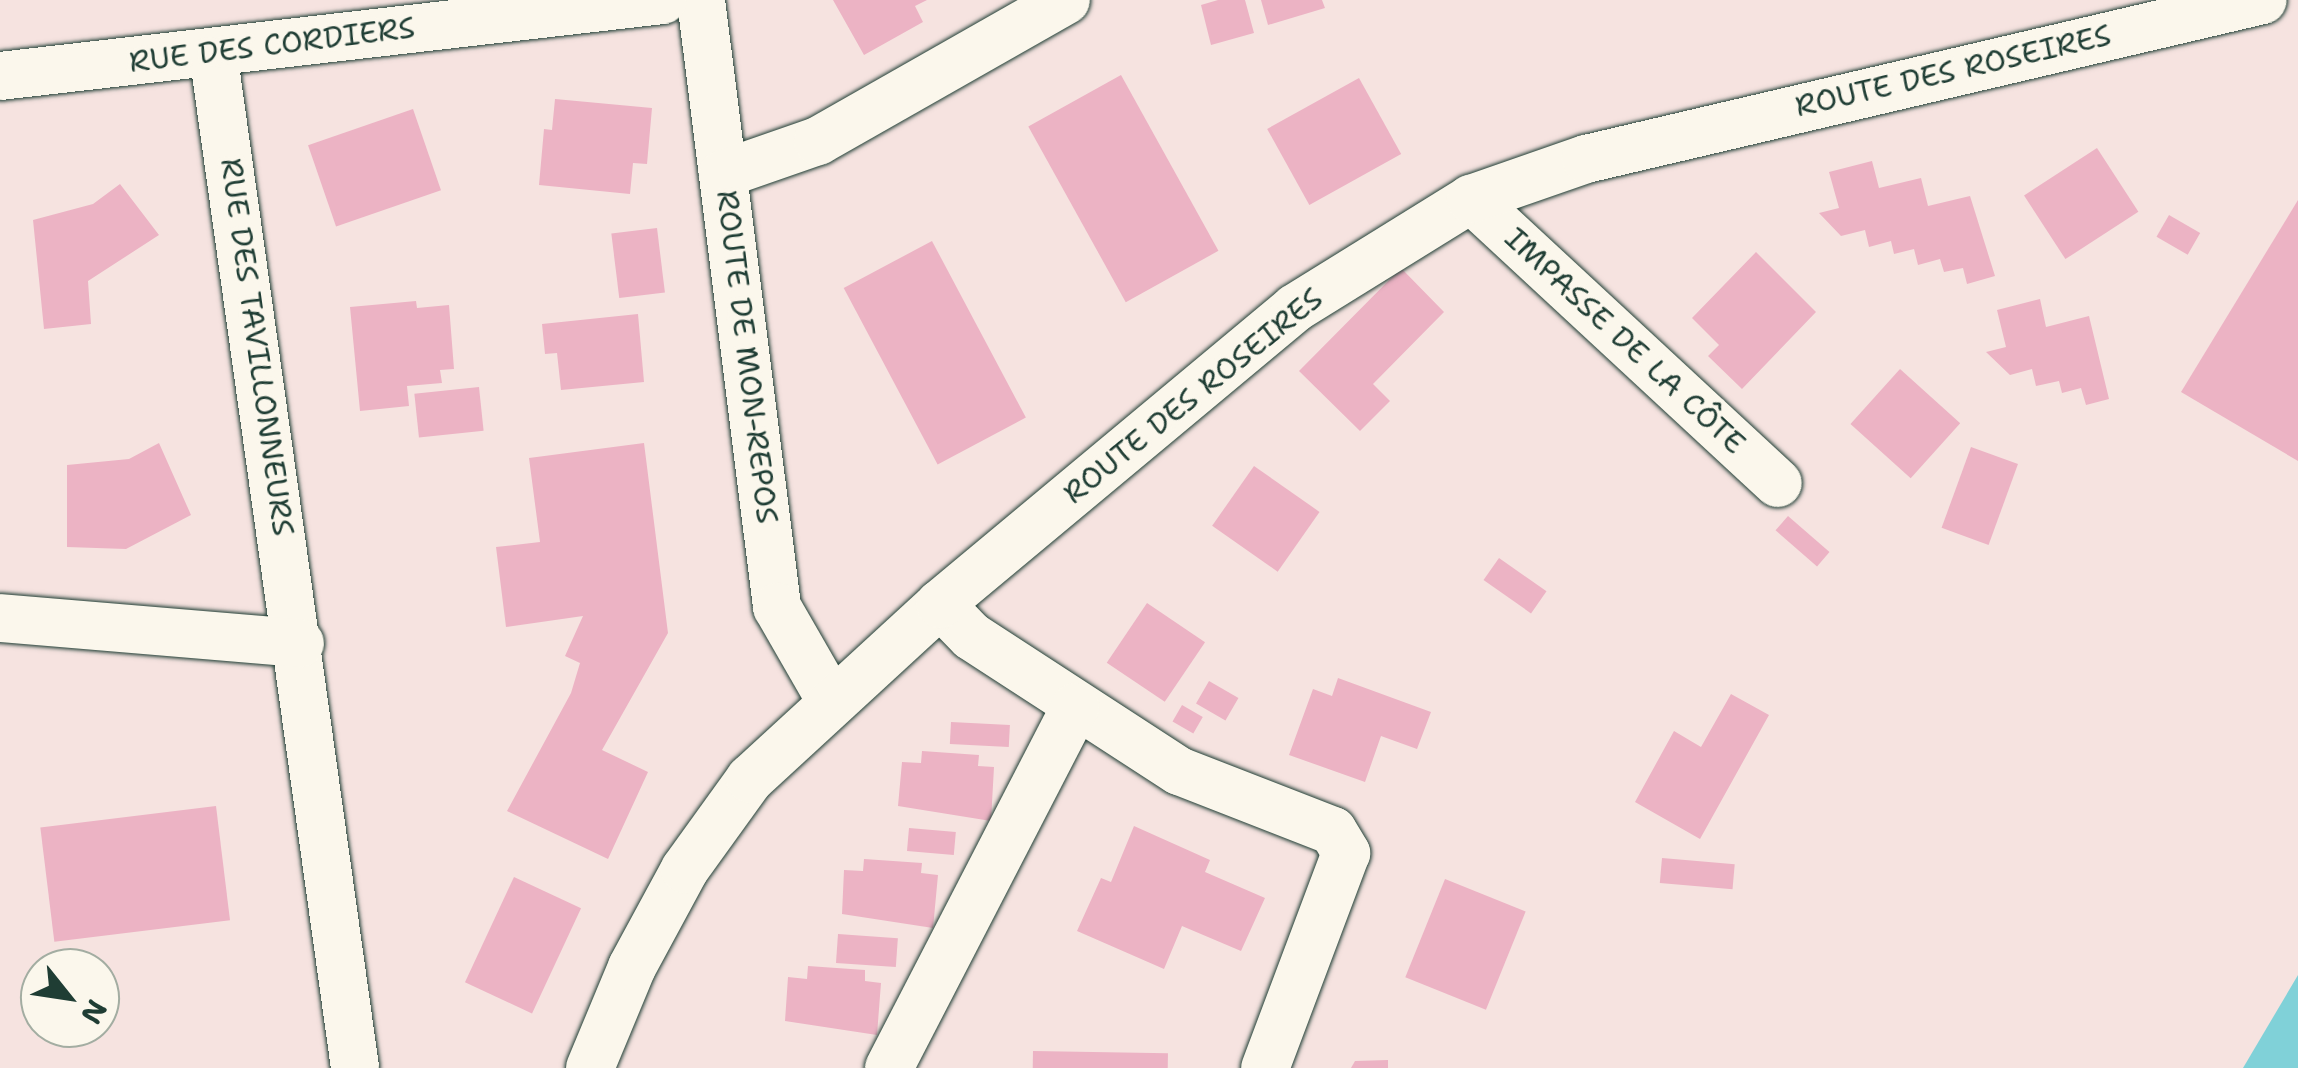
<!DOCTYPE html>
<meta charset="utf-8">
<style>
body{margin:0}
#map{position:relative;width:2298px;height:1068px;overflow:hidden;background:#f6e3e0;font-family:"Shantell Sans",sans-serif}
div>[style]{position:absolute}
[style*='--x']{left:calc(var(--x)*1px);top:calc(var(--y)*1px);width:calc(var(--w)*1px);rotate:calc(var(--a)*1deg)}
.water>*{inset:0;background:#80d1d8}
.building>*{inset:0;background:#ecb3c4;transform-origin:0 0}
.roads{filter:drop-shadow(0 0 2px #1f3d34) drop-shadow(0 0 2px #1f3d34)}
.street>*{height:48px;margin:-24px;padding:0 24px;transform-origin:24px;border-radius:24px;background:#fbf7ec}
span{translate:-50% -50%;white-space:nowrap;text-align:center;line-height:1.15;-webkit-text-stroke:8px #fbf7ec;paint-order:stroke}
.street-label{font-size:30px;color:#1f3d34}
.north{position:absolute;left:20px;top:948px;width:100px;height:100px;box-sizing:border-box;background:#fbf7ec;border:2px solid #a3ada2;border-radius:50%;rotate:120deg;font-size:28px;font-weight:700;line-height:40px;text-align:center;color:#1f3d34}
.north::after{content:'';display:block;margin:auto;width:35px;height:45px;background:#1f3d34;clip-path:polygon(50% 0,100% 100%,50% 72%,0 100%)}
</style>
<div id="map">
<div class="water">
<i style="clip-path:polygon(2298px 975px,2298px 1068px,2243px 1068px)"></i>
</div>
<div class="building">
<i style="clip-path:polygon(833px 0,927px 0,915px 6px,923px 22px,864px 55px)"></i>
<i style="clip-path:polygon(1218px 0,1245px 0,1254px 33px,1211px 45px,1201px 5px)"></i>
<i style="clip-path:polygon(1261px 0,1322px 0,1325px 8px,1268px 25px)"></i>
<i style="left:1121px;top:75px;width:201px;height:106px;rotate:61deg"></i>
<i style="left:1359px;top:78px;width:87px;height:105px;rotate:61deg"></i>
<i style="clip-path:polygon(555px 99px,652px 108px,647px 164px,633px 163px,630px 194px,539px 185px,544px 129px,552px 130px)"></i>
<i style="left:413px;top:109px;width:86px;height:111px;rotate:71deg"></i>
<i style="left:2097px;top:148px;width:76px;height:87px;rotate:57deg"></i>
<i style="clip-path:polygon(1872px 161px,1879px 188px,1921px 178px,1928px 206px,1970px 196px,1995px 276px,1967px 284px,1963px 268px,1944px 272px,1940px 259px,1918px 265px,1914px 249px,1894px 254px,1891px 241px,1869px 247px,1865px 230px,1841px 236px,1819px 213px,1839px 208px,1829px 172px)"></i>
<i style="clip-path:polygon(120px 184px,159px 235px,88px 281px,91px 324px,44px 329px,33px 220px,93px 204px)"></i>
<i style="clip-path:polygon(2298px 200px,2298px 461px,2181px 392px)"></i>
<i style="left:2169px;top:215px;width:36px;height:25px;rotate:30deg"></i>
<i style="left:657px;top:228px;width:65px;height:46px;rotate:83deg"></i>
<i style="left:932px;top:241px;width:200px;height:100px;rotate:62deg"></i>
<i style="clip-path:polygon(1756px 252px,1816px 312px,1742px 389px,1708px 356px,1719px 345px,1692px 318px)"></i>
<i style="clip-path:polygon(1401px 268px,1444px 312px,1373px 384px,1390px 401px,1360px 431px,1299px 371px)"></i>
<i style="clip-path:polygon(2040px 299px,2046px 327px,2089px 316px,2109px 399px,2086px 405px,2081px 388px,2062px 393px,2059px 381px,2036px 386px,2032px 369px,2010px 375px,1986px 352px,2006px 347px,1997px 310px)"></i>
<i style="clip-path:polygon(416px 301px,417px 308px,449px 305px,454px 369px,440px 370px,442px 383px,407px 386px,409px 406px,360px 411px,350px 307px)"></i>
<i style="clip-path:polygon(638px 314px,644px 382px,561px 390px,557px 353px,545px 354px,542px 324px)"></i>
<i style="left:1900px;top:369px;width:81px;height:74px;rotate:42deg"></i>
<i style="left:479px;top:387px;width:44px;height:65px;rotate:84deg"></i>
<i style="clip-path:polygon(159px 443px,191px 515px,126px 549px,67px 547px,67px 465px,129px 459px)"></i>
<i style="clip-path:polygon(644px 443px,668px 633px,602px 750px,648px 772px,608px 859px,507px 811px,571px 693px,580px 663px,565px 656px,583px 616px,506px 627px,496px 547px,540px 542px,529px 458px)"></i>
<i style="left:1971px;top:447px;width:50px;height:86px;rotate:20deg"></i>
<i style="left:1254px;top:466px;width:80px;height:73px;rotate:35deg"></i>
<i style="left:1788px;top:516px;width:55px;height:19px;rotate:41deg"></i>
<i style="left:1499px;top:558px;width:58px;height:27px;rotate:35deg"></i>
<i style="left:1147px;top:603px;width:70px;height:72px;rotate:34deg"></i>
<i style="clip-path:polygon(1338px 678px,1431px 712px,1417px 749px,1381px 736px,1365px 782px,1289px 755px,1313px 689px,1332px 696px)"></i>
<i style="left:1209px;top:681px;width:34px;height:26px;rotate:30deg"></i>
<i style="clip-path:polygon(1731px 694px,1769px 715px,1700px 839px,1635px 802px,1674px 731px,1701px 747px)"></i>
<i style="left:1182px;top:705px;width:24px;height:19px;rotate:30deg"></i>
<i style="left:951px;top:722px;width:59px;height:22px;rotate:3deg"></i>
<i style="clip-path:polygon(922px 751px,979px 755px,978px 766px,994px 767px,991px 821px,898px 806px,902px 762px,921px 763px)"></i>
<i style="left:216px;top:806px;width:115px;height:177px;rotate:83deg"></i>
<i style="clip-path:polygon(1134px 826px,1210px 860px,1205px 872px,1265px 898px,1241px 951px,1182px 926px,1164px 969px,1077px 931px,1101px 878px,1111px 882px)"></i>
<i style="left:909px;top:828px;width:47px;height:23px;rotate:5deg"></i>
<i style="left:1662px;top:858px;width:73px;height:25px;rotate:5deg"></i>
<i style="clip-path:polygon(864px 859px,922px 863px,921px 873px,938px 875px,933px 928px,842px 914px,844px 870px,863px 871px)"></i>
<i style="left:514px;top:877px;width:74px;height:116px;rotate:25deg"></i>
<i style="left:1445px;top:879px;width:87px;height:106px;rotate:22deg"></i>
<i style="left:838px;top:934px;width:60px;height:29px;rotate:4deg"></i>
<i style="clip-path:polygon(808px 966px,865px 970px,865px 981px,881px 983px,877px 1035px,785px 1021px,788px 977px,807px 979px)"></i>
<i style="left:1033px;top:1051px;width:135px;height:17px;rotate:1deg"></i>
<i style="clip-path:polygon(1388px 1060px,1388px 1068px,1351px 1068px,1355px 1061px)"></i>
</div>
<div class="roads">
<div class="street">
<i style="--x:701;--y:0;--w:612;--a:82.86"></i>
<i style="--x:777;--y:607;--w:108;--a:60.1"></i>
<i style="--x:213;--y:52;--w:1026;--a:82.04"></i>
<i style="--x:0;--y:76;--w:667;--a:-6.54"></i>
<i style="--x:723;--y:174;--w:101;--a:-19.2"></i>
<i style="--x:818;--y:141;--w:285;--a:-29.6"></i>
<i style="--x:1471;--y:199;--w:418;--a:42.8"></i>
<i style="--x:940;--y:604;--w:45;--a:45.9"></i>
<i style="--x:971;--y:636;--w:248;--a:33"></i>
<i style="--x:1179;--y:771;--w:165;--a:21.3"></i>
<i style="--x:1333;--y:831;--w:26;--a:59"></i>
<i style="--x:1346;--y:853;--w:230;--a:110.6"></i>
<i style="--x:0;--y:618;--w:301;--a:4.8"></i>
<i style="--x:590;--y:1068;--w:109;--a:-67.4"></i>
<i style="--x:632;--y:967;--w:111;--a:-61.6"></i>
<i style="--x:685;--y:869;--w:111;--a:-54.2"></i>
<i style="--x:750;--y:779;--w:258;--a:-42.6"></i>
<i style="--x:940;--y:604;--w:462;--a:-39.8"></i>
<i style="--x:1295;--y:308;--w:207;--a:-31.8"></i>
<i style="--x:1471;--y:199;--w:122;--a:-19.2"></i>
<i style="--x:1586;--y:159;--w:695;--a:-13.22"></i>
<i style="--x:889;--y:1068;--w:406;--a:-62.7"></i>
</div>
</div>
<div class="street-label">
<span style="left:272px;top:45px;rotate:-7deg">RUE DES CORDIERS</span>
<span style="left:1953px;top:71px;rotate:-13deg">ROUTE DES ROSEIRES</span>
<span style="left:1625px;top:341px;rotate:43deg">IMPASSE DE LA CÔTE</span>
<span style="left:257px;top:347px;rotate:82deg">RUE DES TAVILLONNEURS</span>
<span style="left:747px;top:357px;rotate:83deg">ROUTE DE MON-REPOS</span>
<span style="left:1193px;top:396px;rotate:-39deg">ROUTE DES ROSEIRES</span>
</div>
<div class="north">N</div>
</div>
